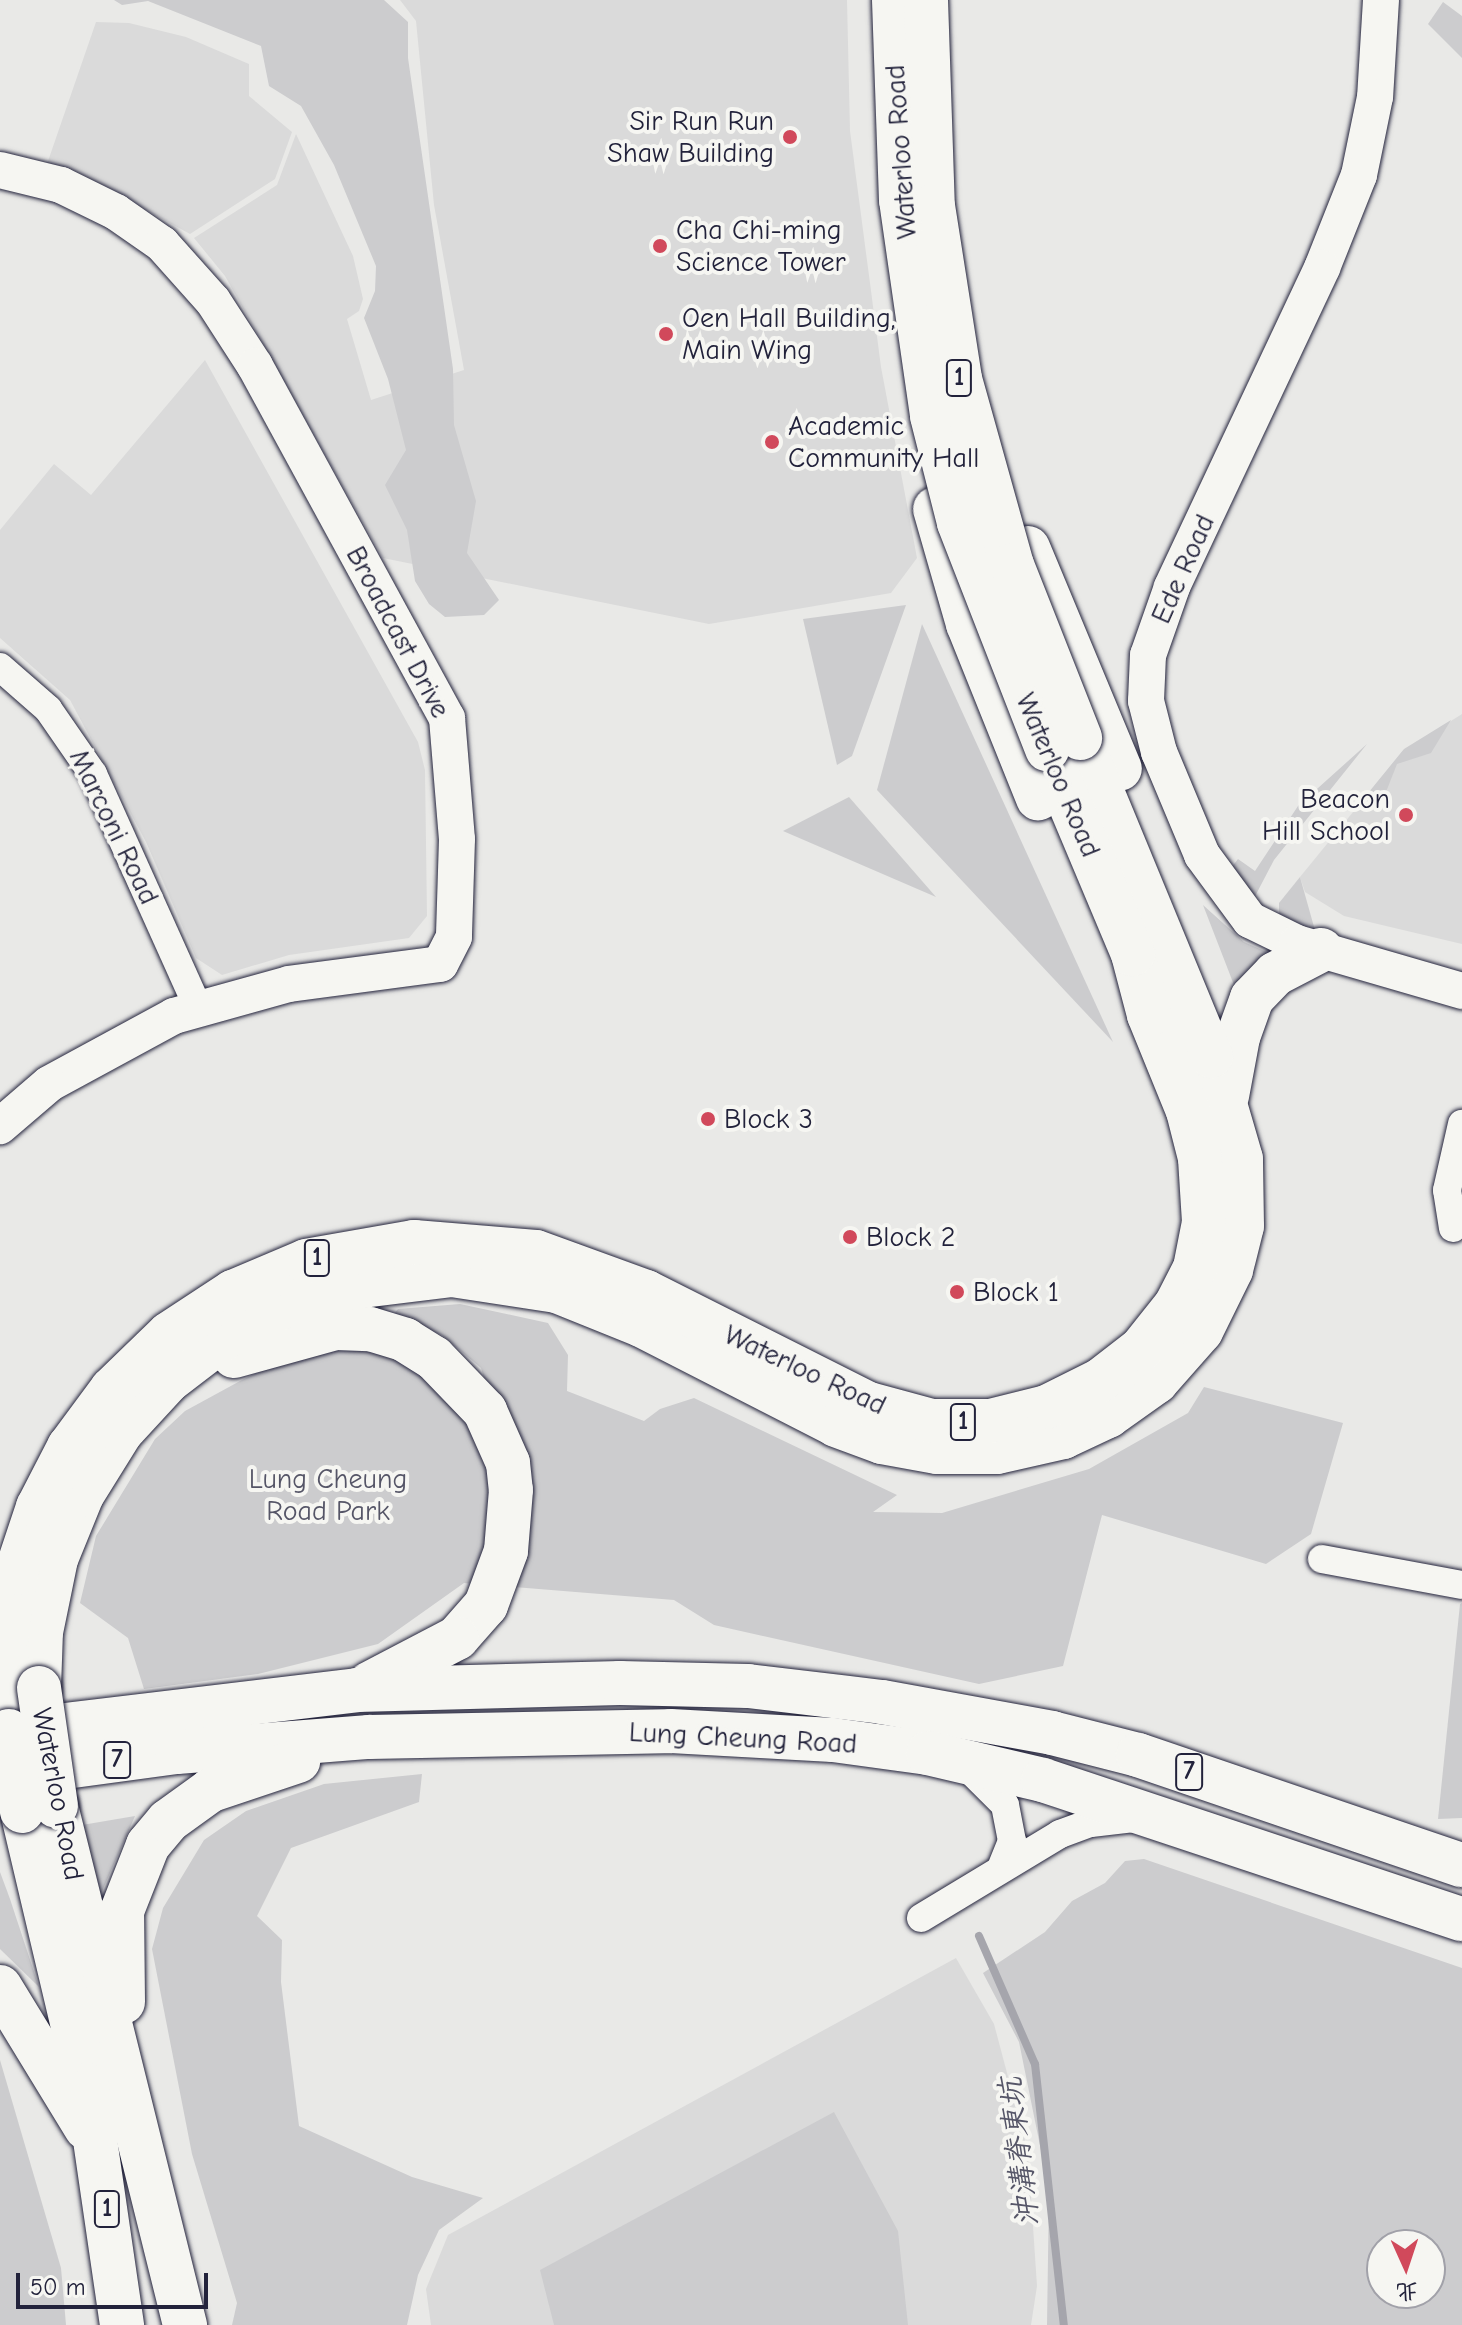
<!DOCTYPE html>
<meta charset="utf-8">
<style>
body{margin:0}
#map{position:relative;width:1462px;height:2325px;overflow:hidden;background:#e9e9e7;font-family:"Comic Neue","LXGW WenKai TC",sans-serif}
div>[style]{position:absolute}
[style*='--x']{left:calc(var(--x)*1px);top:calc(var(--y)*1px);width:calc(var(--w)*1px);rotate:calc(var(--a)*1deg)}
.built>*{inset:0;background:#dadada}
.green>*{inset:0;background:#ccccce}
.stream>*{height:8px;margin:-4px;padding:0 4px;transform-origin:4px;border-radius:4px;background:#a5a5ac}
.roads{filter:drop-shadow(0 0 2px #22223b) drop-shadow(0 0 2px #22223b)}
.minor>*{height:28px;margin:-14px;padding:0 14px;transform-origin:14px;border-radius:14px;background:#f6f6f2}
.tertiary>*{height:36px;margin:-18px;padding:0 18px;transform-origin:18px;border-radius:18px;background:#f6f6f2}
.trunk>*{height:44px;margin:-22px;padding:0 22px;transform-origin:22px;border-radius:22px;background:#f6f6f2}
.bridges{filter:drop-shadow(0 0 2px #22223b) drop-shadow(0 0 2px #22223b)}
.trunk-bridge>*{height:44px;margin:-22px;padding:0 22px;transform-origin:22px;border-radius:22px;background:#f6f6f2}
.dots>*{width:22px;height:22px;translate:-50% -50%;box-sizing:border-box;border:4px solid #f6f6f2;border-radius:50%}
span{translate:-50% -50%;white-space:nowrap;text-align:center;line-height:1.15;-webkit-text-stroke:8px #f6f6f2;paint-order:stroke}
.shield-label span{padding:2px 6px;background:#f6f6f2;border:2px solid;border-radius:6px;-webkit-text-stroke-width:0}
.shield-label{font-size:26px;color:#22223b;font-weight:700}
.poi-label{font-size:28px;color:#22223b}
.right{translate:-100% -50%;text-align:right}
.left{translate:0 -50%;text-align:left}
.street-label{font-size:28px;color:#22223b}
.park-label{font-size:28px;color:#555567}
.water-label{font-size:30px;color:#565668;font-style:italic}
.north{position:absolute;left:1366px;top:2229px;width:80px;height:80px;box-sizing:border-box;background:#f6f6f2;border:2px solid #a1a1a9;border-radius:50%;rotate:177deg;font-size:22px;font-weight:700;line-height:32px;text-align:center;color:#22223b}
.north::after{content:'';display:block;margin:auto;width:28px;height:36px;background:#d1495b;clip-path:polygon(50% 0,100% 100%,50% 72%,0 100%)}
.scale{position:absolute;left:16px;top:2273px;width:192px;height:36px;box-sizing:border-box;border:4px solid #22223b;border-top:0;padding-left:10px;font-size:24px;line-height:28px;white-space:nowrap;color:#22223b;-webkit-text-stroke:6px #f6f6f2;paint-order:stroke}
</style>
<div id="map">
<div class="built">
<i style="clip-path:polygon(400px 0,847px 0,850px 131px,881px 367px,917px 558px,891px 593px,709px 624px,383px 558px,225px 276px,194px 238px,277px 185px,296px 134px,353px 256px,363px 299px,359px 311px,347px 319px,371px 400px,464px 370px,434px 205px,416px 21px)"></i>
<i style="clip-path:polygon(96px 22px,129px 23px,186px 37px,249px 64px,249px 96px,292px 132px,275px 179px,190px 234px,90px 179px,47px 164px)"></i>
<i style="clip-path:polygon(205px 360px,418px 742px,425px 770px,427px 916px,409px 938px,289px 955px,222px 975px,196px 958px,146px 842px,70px 700px,0 638px,0 530px,54px 464px,91px 495px)"></i>
<i style="clip-path:polygon(1462px 714px,1462px 944px,1344px 916px,1305px 892px,1300px 877px,1402px 752px)"></i>
<i style="clip-path:polygon(956px 1958px,994px 2024px,1028px 2152px,1037px 2286px,1031px 2325px,431px 2325px,426px 2289px,448px 2235px)"></i>
</div>
<div class="green">
<i style="clip-path:polygon(114px 0,384px 0,408px 22px,408px 58px,453px 369px,454px 425px,476px 501px,467px 553px,499px 600px,484px 615px,445px 617px,429px 604px,415px 581px,407px 530px,385px 485px,406px 450px,388px 379px,364px 318px,375px 291px,376px 266px,334px 165px,301px 106px,269px 86px,261px 46px,148px 1px,122px 5px)"></i>
<i style="clip-path:polygon(1443px 2px,1462px 16px,1462px 58px,1428px 24px)"></i>
<i style="clip-path:polygon(906px 605px,852px 756px,837px 765px,803px 619px)"></i>
<i style="clip-path:polygon(922px 624px,1113px 1042px,877px 790px)"></i>
<i style="clip-path:polygon(1451px 720px,1431px 753px,1397px 764px,1386px 792px,1360px 803px,1404px 749px)"></i>
<i style="clip-path:polygon(1367px 744px,1274px 860px,1251px 904px,1227px 873px,1238px 859px,1255px 871px,1298px 806px)"></i>
<i style="clip-path:polygon(849px 797px,936px 897px,783px 831px)"></i>
<i style="clip-path:polygon(1300px 877px,1316px 934px,1279px 923px,1279px 903px)"></i>
<i style="clip-path:polygon(1203px 905px,1244px 942px,1269px 953px,1234px 985px)"></i>
<i style="clip-path:polygon(460px 1304px,548px 1323px,568px 1355px,567px 1391px,644px 1421px,660px 1409px,694px 1398px,897px 1495px,873px 1512px,942px 1513px,1089px 1469px,1188px 1413px,1204px 1387px,1343px 1423px,1311px 1534px,1266px 1564px,1102px 1515px,1063px 1666px,979px 1684px,714px 1625px,674px 1600px,464px 1583px,378px 1644px,258px 1674px,144px 1689px,128px 1638px,80px 1603px,96px 1536px,155px 1439px,185px 1411px,240px 1381px,286px 1359px,339px 1349px,388px 1354px,435px 1382px,509px 1460px,481px 1368px,442px 1335px,393px 1315px,398px 1309px)"></i>
<i style="clip-path:polygon(1462px 1603px,1462px 1818px,1438px 1819px,1460px 1604px)"></i>
<i style="clip-path:polygon(422px 1774px,419px 1802px,291px 1848px,257px 1916px,282px 1940px,281px 1982px,299px 2126px,412px 2177px,483px 2198px,439px 2230px,418px 2275px,407px 2325px,232px 2325px,237px 2303px,192px 2154px,152px 1949px,163px 1908px,204px 1840px,246px 1811px,324px 1784px)"></i>
<i style="clip-path:polygon(135px 1816px,96px 1905px,82px 1825px)"></i>
<i style="clip-path:polygon(evenodd,1144px 1859px,1462px 1968px,1462px 2325px,1047px 2325px,1049px 2190px,1019px 2042px,983px 1973px,1045px 1932px,1072px 1901px,1105px 1883px,1125px 1861px,1144px 1859px,1430px 2245px,1430px 2293px,1382px 2293px,1382px 2245px,1430px 2245px)"></i>
<i style="clip-path:polygon(0 1872px,10px 1899px,39px 1987px,0 1949px)"></i>
<i style="clip-path:polygon(0 2060px,61px 2268px,66px 2325px,0 2325px)"></i>
<i style="clip-path:polygon(834px 2112px,898px 2231px,908px 2325px,554px 2325px,540px 2270px)"></i>
</div>
<div class="stream">
<i style="--x:979;--y:1936;--w:140;--a:66.4"></i>
<i style="--x:1035;--y:2064;--w:263;--a:83.7"></i>
</div>
<div class="roads">
<div class="minor">
<i style="--x:0;--y:667;--w:64;--a:41.2"></i>
<i style="--x:48;--y:709;--w:79;--a:55.3"></i>
<i style="--x:93;--y:774;--w:256;--a:65.8"></i>
<i style="--x:1453;--y:1228;--w:38;--a:-99"></i>
<i style="--x:1447;--y:1190;--w:68;--a:-77.2"></i>
<i style="--x:1322;--y:1559;--w:142;--a:10.5"></i>
<i style="--x:966;--y:1766;--w:55;--a:45"></i>
<i style="--x:1005;--y:1805;--w:37;--a:79"></i>
<i style="--x:1012;--y:1841;--w:27;--a:112"></i>
<i style="--x:921;--y:1918;--w:162;--a:-31.1"></i>
<i style="--x:1060;--y:1834;--w:33;--a:-20"></i>
<i style="--x:1091;--y:1823;--w:43;--a:-6.6"></i>
</div>
<div class="tertiary">
<i style="--x:1381;--y:0;--w:97;--a:93.5"></i>
<i style="--x:1375;--y:97;--w:80;--a:101.6"></i>
<i style="--x:1359;--y:175;--w:100;--a:111.7"></i>
<i style="--x:1322;--y:268;--w:353;--a:115.2"></i>
<i style="--x:1172;--y:587;--w:72;--a:109.4"></i>
<i style="--x:1148;--y:655;--w:46;--a:92.5"></i>
<i style="--x:1146;--y:701;--w:53;--a:75.7"></i>
<i style="--x:1159;--y:752;--w:112;--a:67.3"></i>
<i style="--x:1202;--y:855;--w:81;--a:53.6"></i>
<i style="--x:1250;--y:920;--w:52;--a:26.1"></i>
<i style="--x:1297;--y:943;--w:172;--a:16.2"></i>
<i style="--x:0;--y:170;--w:63;--a:13.8"></i>
<i style="--x:61;--y:185;--w:61;--a:26.1"></i>
<i style="--x:116;--y:212;--w:56;--a:34.8"></i>
<i style="--x:162;--y:244;--w:76;--a:48.2"></i>
<i style="--x:213;--y:301;--w:77;--a:57.1"></i>
<i style="--x:255;--y:366;--w:401;--a:61.4"></i>
<i style="--x:447;--y:718;--w:121;--a:85.3"></i>
<i style="--x:457;--y:839;--w:98;--a:91.8"></i>
<i style="--x:454;--y:937;--w:30;--a:117"></i>
<i style="--x:440;--y:964;--w:152;--a:172.5"></i>
<i style="--x:289;--y:984;--w:119;--a:164.5"></i>
<i style="--x:174;--y:1016;--w:142;--a:151.5"></i>
<i style="--x:49;--y:1084;--w:65;--a:139.4"></i>
</div>
<div class="trunk">
<i style="--x:935;--y:509;--w:120;--a:74"></i>
<i style="--x:968;--y:624;--w:188;--a:68.1"></i>
<i style="--x:1028;--y:548;--w:239;--a:67.4"></i>
<i style="--x:1227;--y:1096;--w:60;--a:-79.4"></i>
<i style="--x:1238;--y:1037;--w:41;--a:-70.3"></i>
<i style="--x:1252;--y:998;--w:33;--a:-46"></i>
<i style="--x:1275;--y:974;--w:52;--a:-27.6"></i>
<i style="--x:234;--y:1356;--w:106;--a:-15.4"></i>
<i style="--x:336;--y:1328;--w:34;--a:2"></i>
<i style="--x:370;--y:1329;--w:37;--a:17"></i>
<i style="--x:405;--y:1340;--w:34;--a:32"></i>
<i style="--x:434;--y:1358;--w:74;--a:46.1"></i>
<i style="--x:485;--y:1411;--w:57;--a:66.1"></i>
<i style="--x:508;--y:1463;--w:27;--a:84"></i>
<i style="--x:511;--y:1490;--w:61;--a:94.7"></i>
<i style="--x:506;--y:1551;--w:58;--a:110.3"></i>
<i style="--x:486;--y:1605;--w:44;--a:131.3"></i>
<i style="--x:457;--y:1638;--w:99;--a:152.4"></i>
<i style="--x:39;--y:1688;--w:56;--a:-88"></i>
<i style="--x:41;--y:1632;--w:75;--a:-78.4"></i>
<i style="--x:56;--y:1559;--w:69;--a:-67.9"></i>
<i style="--x:82;--y:1495;--w:74;--a:-58.2"></i>
<i style="--x:121;--y:1432;--w:69;--a:-47.3"></i>
<i style="--x:168;--y:1381;--w:69;--a:-37.4"></i>
<i style="--x:223;--y:1339;--w:65;--a:-28.5"></i>
<i style="--x:280;--y:1308;--w:61;--a:-18.1"></i>
<i style="--x:338;--y:1289;--w:115;--a:-7"></i>
<i style="--x:452;--y:1275;--w:106;--a:8.7"></i>
<i style="--x:557;--y:1291;--w:91;--a:22"></i>
<i style="--x:641;--y:1325;--w:219;--a:27.1"></i>
<i style="--x:836;--y:1425;--w:49;--a:20.3"></i>
<i style="--x:882;--y:1442;--w:56;--a:10.3"></i>
<i style="--x:937;--y:1452;--w:60;--a:0"></i>
<i style="--x:997;--y:1452;--w:68;--a:-12.8"></i>
<i style="--x:1063;--y:1437;--w:50;--a:-25"></i>
<i style="--x:1108;--y:1416;--w:59;--a:-35.3"></i>
<i style="--x:1156;--y:1382;--w:68;--a:-48.6"></i>
<i style="--x:1201;--y:1331;--w:68;--a:-63.8"></i>
<i style="--x:1231;--y:1270;--w:45;--a:-76"></i>
<i style="--x:1242;--y:1226;--w:67;--a:-90.9"></i>
<i style="--x:1241;--y:1159;--w:107;--a:-106.2"></i>
<i style="--x:1211;--y:1056;--w:344;--a:-112.4"></i>
<i style="--x:9;--y:1731;--w:94;--a:-91.8"></i>
<i style="--x:6;--y:1637;--w:65;--a:-81.1"></i>
<i style="--x:16;--y:1573;--w:70;--a:-71.6"></i>
<i style="--x:38;--y:1507;--w:68;--a:-62.7"></i>
<i style="--x:69;--y:1447;--w:72;--a:-53.4"></i>
<i style="--x:112;--y:1389;--w:79;--a:-44"></i>
<i style="--x:169;--y:1334;--w:77;--a:-33.3"></i>
<i style="--x:233;--y:1292;--w:79;--a:-23"></i>
<i style="--x:306;--y:1261;--w:110;--a:-10"></i>
<i style="--x:414;--y:1242;--w:122;--a:4.7"></i>
<i style="--x:536;--y:1252;--w:117;--a:20"></i>
<i style="--x:646;--y:1292;--w:250;--a:26.7"></i>
<i style="--x:869;--y:1404;--w:65;--a:15.1"></i>
<i style="--x:932;--y:1421;--w:58;--a:0"></i>
<i style="--x:990;--y:1421;--w:59;--a:-13.8"></i>
<i style="--x:1047;--y:1407;--w:60;--a:-26.6"></i>
<i style="--x:1101;--y:1380;--w:51;--a:-37.8"></i>
<i style="--x:1141;--y:1349;--w:56;--a:-51.5"></i>
<i style="--x:1176;--y:1305;--w:42;--a:-62.8"></i>
<i style="--x:1195;--y:1268;--w:47;--a:-78.9"></i>
<i style="--x:1204;--y:1222;--w:64;--a:-93.6"></i>
<i style="--x:1200;--y:1158;--w:49;--a:-104.3"></i>
<i style="--x:1188;--y:1111;--w:104;--a:-112.1"></i>
<i style="--x:1149;--y:1015;--w:63;--a:-104.7"></i>
<i style="--x:1133;--y:954;--w:222;--a:-112.8"></i>
<i style="--x:6;--y:1732;--w:354;--a:-6.8"></i>
<i style="--x:357;--y:1690;--w:263;--a:-1.5"></i>
<i style="--x:620;--y:1683;--w:128;--a:1.3"></i>
<i style="--x:748;--y:1686;--w:135;--a:6.8"></i>
<i style="--x:882;--y:1702;--w:173;--a:10.3"></i>
<i style="--x:1052;--y:1733;--w:89;--a:14.3"></i>
<i style="--x:1138;--y:1755;--w:342;--a:18.8"></i>
<i style="--x:14;--y:1774;--w:164;--a:-7.7"></i>
<i style="--x:177;--y:1752;--w:193;--a:-4.5"></i>
<i style="--x:369;--y:1737;--w:302;--a:-1.1"></i>
<i style="--x:671;--y:1731;--w:162;--a:3.2"></i>
<i style="--x:833;--y:1740;--w:96;--a:7.8"></i>
<i style="--x:928;--y:1753;--w:118;--a:13.2"></i>
<i style="--x:1043;--y:1780;--w:441;--a:18.4"></i>
<i style="--x:56;--y:1806;--w:535;--a:76.04"></i>
<i style="--x:22;--y:1811;--w:282;--a:76.7"></i>
<i style="--x:87;--y:2085;--w:243;--a:81.7"></i>
<i style="--x:0;--y:1987;--w:165;--a:58.6"></i>
<i style="--x:123;--y:2002;--w:91;--a:-90.6"></i>
<i style="--x:122;--y:1911;--w:71;--a:-68.5"></i>
<i style="--x:148;--y:1845;--w:31;--a:-50"></i>
<i style="--x:168;--y:1821;--w:53;--a:-35.8"></i>
<i style="--x:211;--y:1790;--w:92;--a:-18.4"></i>
</div>
</div>
<div class="bridges">
<div class="trunk-bridge">
<i style="--x:894;--y:0;--w:200;--a:88"></i>
<i style="--x:901;--y:200;--w:218;--a:81.8"></i>
<i style="--x:932;--y:416;--w:110;--a:75.8"></i>
<i style="--x:959;--y:523;--w:243;--a:68.7"></i>
<i style="--x:926;--y:0;--w:206;--a:88.1"></i>
<i style="--x:933;--y:206;--w:175;--a:81.1"></i>
<i style="--x:960;--y:379;--w:193;--a:74.4"></i>
<i style="--x:1012;--y:565;--w:186;--a:68.5"></i>
<i style="--x:39;--y:1688;--w:119;--a:81.8"></i>
<i style="--x:9;--y:1731;--w:81;--a:80.8"></i>
</div>
</div>
<div class="dots">
<i style="left:790px;top:137px;background:#d1495b"></i>
<i style="left:660px;top:246px;background:#d1495b"></i>
<i style="left:666px;top:334px;background:#d1495b"></i>
<i style="left:772px;top:442px;background:#d1495b"></i>
<i style="left:1406px;top:815px;background:#d1495b"></i>
<i style="left:708px;top:1119px;background:#d1495b"></i>
<i style="left:850px;top:1237px;background:#d1495b"></i>
<i style="left:957px;top:1292px;background:#d1495b"></i>
</div>
<div class="shield-label">
<span style="left:959px;top:378px">1</span>
<span style="left:317px;top:1258px">1</span>
<span style="left:963px;top:1422px">1</span>
<span style="left:117px;top:1760px">7</span>
<span style="left:1189px;top:1772px">7</span>
<span style="left:107px;top:2209px">1</span>
</div>
<div class="poi-label">
<span class="right" style="left:774px;top:137px">Sir Run Run<br>Shaw Building</span>
<span class="left" style="left:676px;top:246px">Cha Chi-ming<br>Science Tower</span>
<span class="left" style="left:682px;top:334px">Oen Hall Building,<br>Main Wing</span>
<span class="left" style="left:788px;top:442px">Academic<br>Community Hall</span>
<span class="right" style="left:1390px;top:815px">Beacon<br>Hill School</span>
<span class="left" style="left:724px;top:1119px">Block 3</span>
<span class="left" style="left:866px;top:1237px">Block 2</span>
<span class="left" style="left:973px;top:1292px">Block 1</span>
</div>
<div class="street-label">
<span style="left:901px;top:152px;rotate:-94deg">Waterloo Road</span>
<span style="left:1183px;top:569px;rotate:-66deg">Ede Road</span>
<span style="left:398px;top:632px;rotate:62deg">Broadcast Drive</span>
<span style="left:1058px;top:775px;rotate:67deg">Waterloo Road</span>
<span style="left:114px;top:827px;rotate:64deg">Marconi Road</span>
<span style="left:805px;top:1370px;rotate:25deg">Waterloo Road</span>
<span style="left:743px;top:1738px;rotate:3deg">Lung Cheung Road</span>
<span style="left:58px;top:1794px;rotate:79deg">Waterloo Road</span>
</div>
<div class="park-label">
<span style="left:328px;top:1495px">Lung Cheung<br>Road Park</span>
</div>
<div class="water-label">
<span style="left:1020px;top:2152px;rotate:-97deg">沖溝脊東坑</span>
</div>
<div class="north">北</div>
<div class="scale">50 m</div>
</div>
